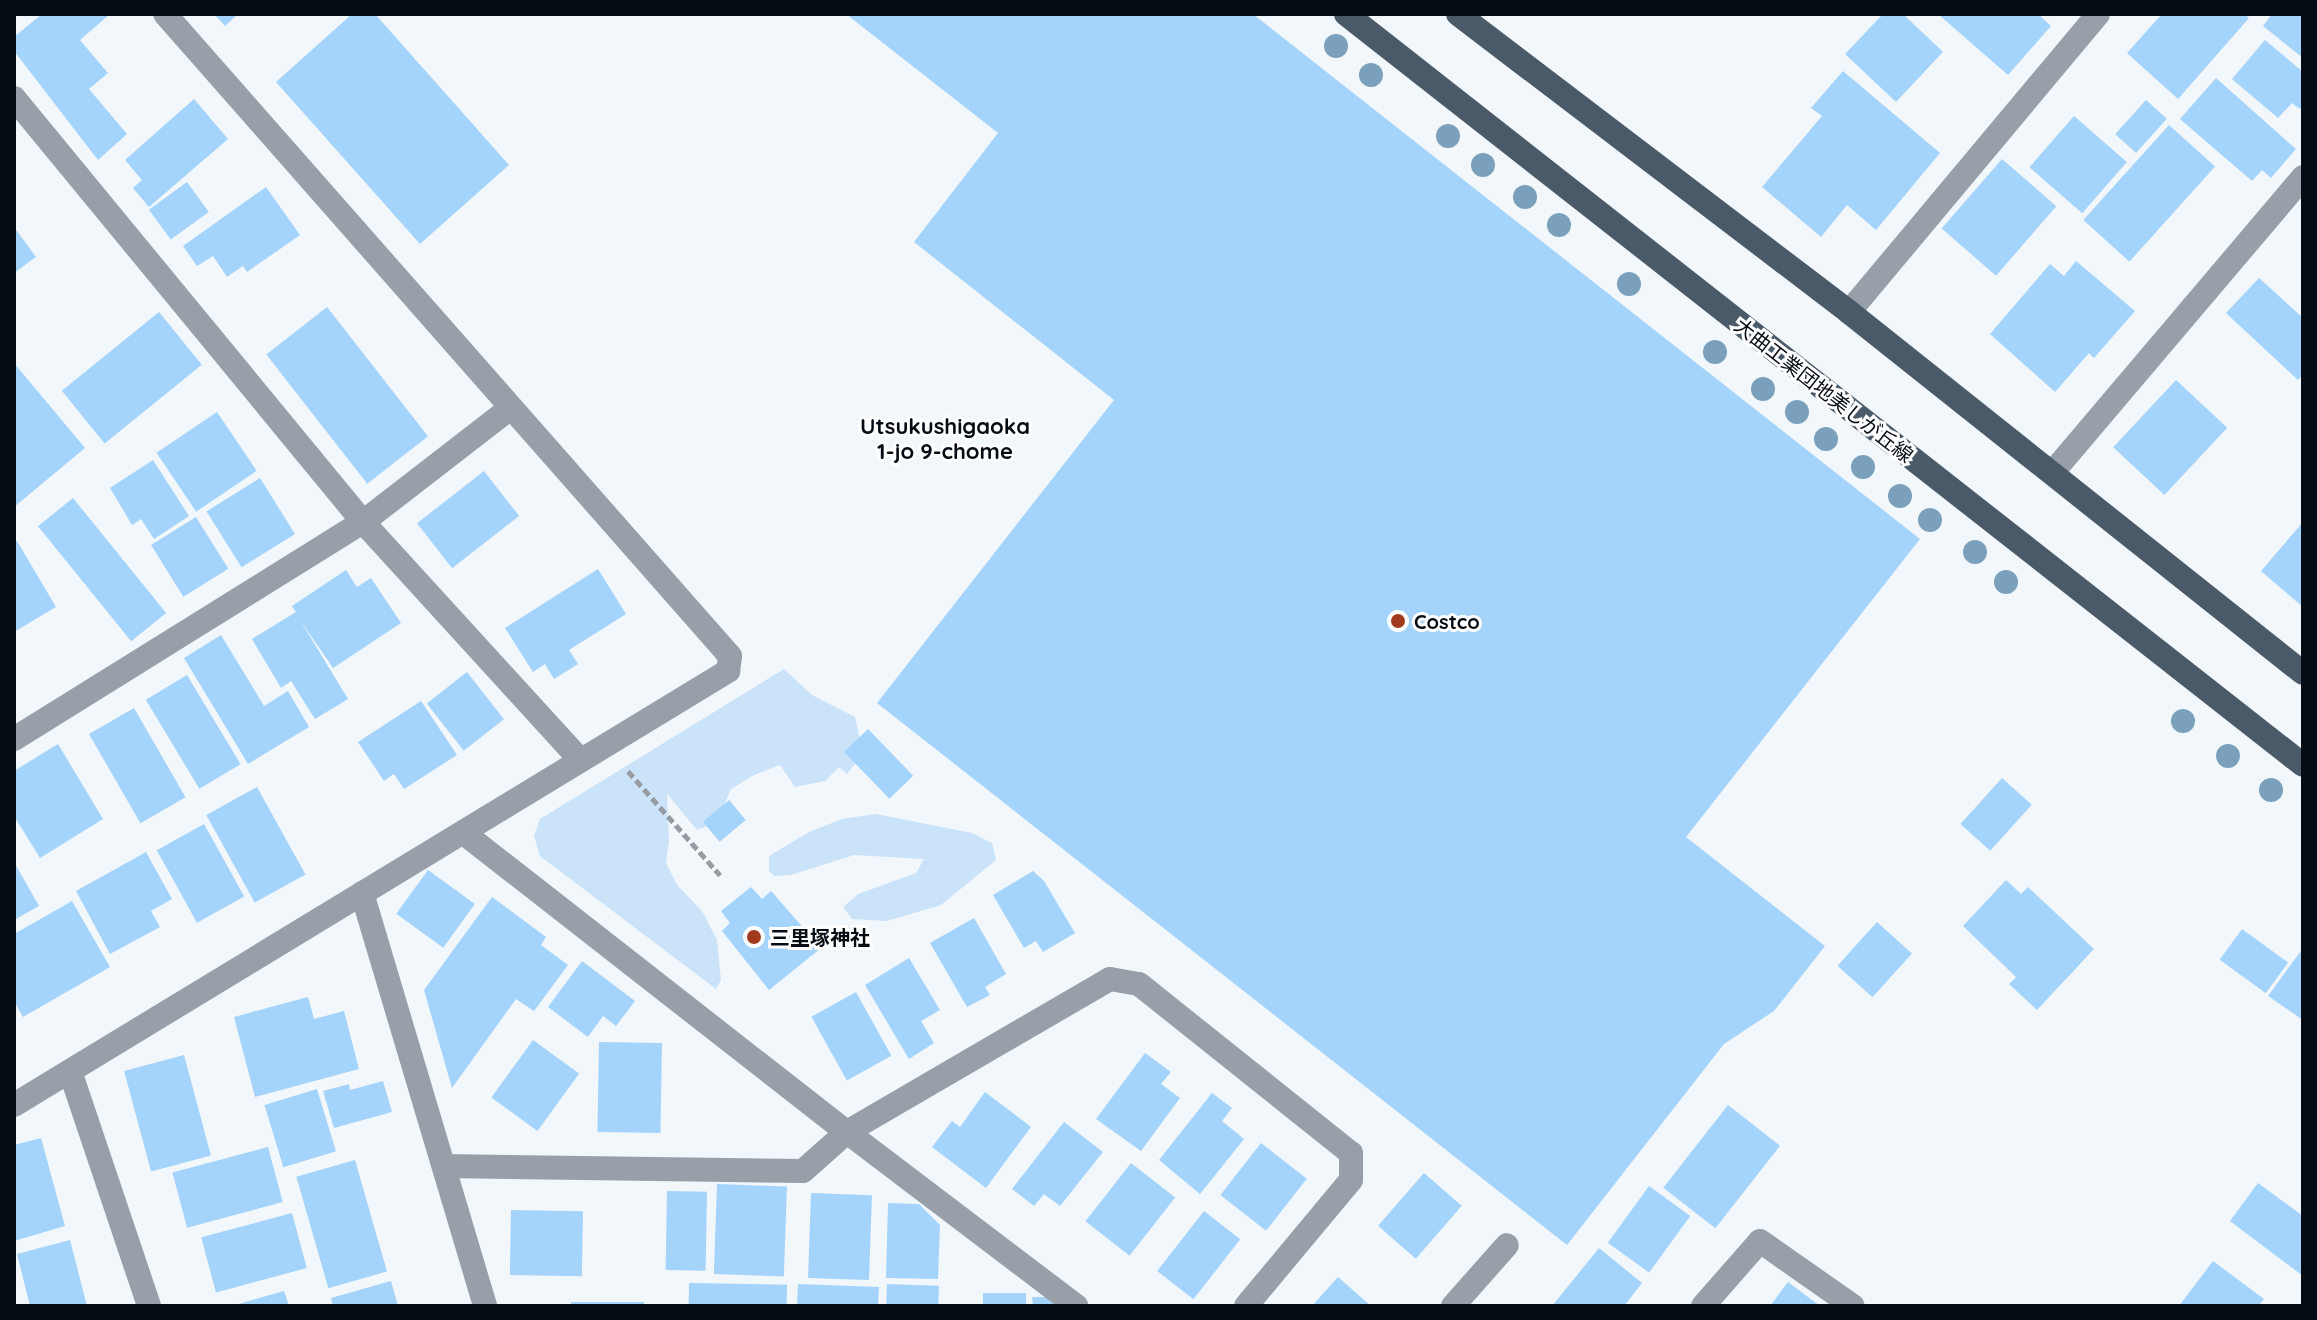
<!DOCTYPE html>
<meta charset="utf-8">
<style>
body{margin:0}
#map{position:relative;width:2317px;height:1320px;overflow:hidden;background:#f2f7fb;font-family:Quicksand,"Noto Sans JP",sans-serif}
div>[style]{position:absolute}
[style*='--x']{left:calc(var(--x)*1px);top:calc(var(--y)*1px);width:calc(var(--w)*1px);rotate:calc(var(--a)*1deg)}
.green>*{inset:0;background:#cbe3f9}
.building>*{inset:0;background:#a4d3fc;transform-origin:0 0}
.path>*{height:5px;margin-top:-2.5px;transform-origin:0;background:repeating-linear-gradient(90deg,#969ca1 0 8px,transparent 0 12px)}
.minor>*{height:24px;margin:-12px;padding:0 12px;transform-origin:12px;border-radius:12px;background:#97a0a9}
.major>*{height:24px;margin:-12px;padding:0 12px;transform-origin:12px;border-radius:12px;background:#4a5a69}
.trees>*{width:24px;height:24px;margin:-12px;border-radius:50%;background:#7aa0bb}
.dots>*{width:22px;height:22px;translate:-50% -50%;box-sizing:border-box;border:4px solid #fff;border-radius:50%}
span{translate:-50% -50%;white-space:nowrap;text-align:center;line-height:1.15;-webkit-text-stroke:6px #fff;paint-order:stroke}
.street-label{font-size:20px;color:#050c13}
.poi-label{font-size:20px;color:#050c13;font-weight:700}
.left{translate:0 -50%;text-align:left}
.neighbourhood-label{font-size:22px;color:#050c13;font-weight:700}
.frame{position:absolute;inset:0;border:16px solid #050c13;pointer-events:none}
</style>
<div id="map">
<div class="green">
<i style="clip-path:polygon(784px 669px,812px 695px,855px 717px,863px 754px,847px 774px,839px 767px,825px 781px,795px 787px,780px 765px,754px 775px,731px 789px,716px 823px,697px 830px,667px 794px,669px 841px,666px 863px,677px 885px,702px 911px,717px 940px,721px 980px,716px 989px,540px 856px,534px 836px,540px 819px)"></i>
<i style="clip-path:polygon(876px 814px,972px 833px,992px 843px,996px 860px,941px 905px,887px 921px,852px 919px,843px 907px,858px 894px,916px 873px,924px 859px,854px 855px,791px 875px,774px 876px,769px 871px,769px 856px,809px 832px,842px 819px)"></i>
</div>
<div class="building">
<i style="clip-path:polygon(42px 14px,110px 14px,80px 40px,108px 73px,89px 89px,127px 134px,98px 160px,14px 51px,14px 37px)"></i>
<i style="clip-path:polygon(214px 14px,238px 14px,225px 26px)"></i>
<i style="clip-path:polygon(352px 14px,375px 14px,509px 165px,420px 244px,276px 82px)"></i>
<i style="clip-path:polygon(846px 14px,1253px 14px,1920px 539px,1686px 837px,1825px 946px,1774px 1011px,1724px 1044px,1567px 1245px,877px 703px,1114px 400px,914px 242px,998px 133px)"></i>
<i style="clip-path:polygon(1883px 14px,1903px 14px,1943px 52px,1896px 102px,1845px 54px)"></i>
<i style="clip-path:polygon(1938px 14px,2038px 14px,2051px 26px,2008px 75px)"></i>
<i style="clip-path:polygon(2162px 14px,2244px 14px,2249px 18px,2178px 99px,2127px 53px)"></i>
<i style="clip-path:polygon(2272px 14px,2303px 14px,2303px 58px,2263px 26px)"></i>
<i style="clip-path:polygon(2265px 40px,2303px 72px,2303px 105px,2300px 109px,2292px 103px,2278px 118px,2232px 79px)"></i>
<i style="clip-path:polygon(1843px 71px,1940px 153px,1876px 230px,1847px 205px,1821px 237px,1762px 187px,1822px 116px,1811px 108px)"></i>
<i style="clip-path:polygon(2216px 78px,2296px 149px,2271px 178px,2262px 170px,2252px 181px,2180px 119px)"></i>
<i style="clip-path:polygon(194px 99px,228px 139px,149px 207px,133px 188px,142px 180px,125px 160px)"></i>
<i style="left:2146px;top:100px;width:28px;height:46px;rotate:42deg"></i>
<i style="left:2074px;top:116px;width:70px;height:68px;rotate:41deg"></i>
<i style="left:2169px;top:125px;width:62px;height:128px;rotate:42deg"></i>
<i style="left:2002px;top:159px;width:72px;height:92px;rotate:41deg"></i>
<i style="left:187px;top:182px;width:37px;height:47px;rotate:54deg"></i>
<i style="clip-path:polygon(266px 187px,300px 235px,247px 272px,243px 266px,227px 277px,213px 256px,197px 266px,183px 246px)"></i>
<i style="clip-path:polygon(14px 227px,36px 257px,14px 273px)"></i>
<i style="clip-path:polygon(2076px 261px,2135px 311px,2094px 358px,2089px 353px,2055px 392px,1990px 334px,2050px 264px,2064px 276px)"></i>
<i style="clip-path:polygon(2259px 278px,2303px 318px,2303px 375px,2298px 380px,2226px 313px)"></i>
<i style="left:327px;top:307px;width:164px;height:77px;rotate:52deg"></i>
<i style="left:159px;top:312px;width:68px;height:125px;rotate:51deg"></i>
<i style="clip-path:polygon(14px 363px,85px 448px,14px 507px)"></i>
<i style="left:2176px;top:380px;width:70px;height:92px;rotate:43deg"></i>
<i style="left:217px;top:412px;width:71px;height:73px;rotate:56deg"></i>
<i style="clip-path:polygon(153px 460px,189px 516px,154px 539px,141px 519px,132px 525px,110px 488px)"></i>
<i style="left:484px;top:471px;width:57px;height:85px;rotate:52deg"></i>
<i style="left:260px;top:478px;width:66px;height:63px;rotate:58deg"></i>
<i style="left:73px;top:498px;width:148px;height:45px;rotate:51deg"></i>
<i style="left:196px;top:517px;width:61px;height:53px;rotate:58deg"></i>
<i style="clip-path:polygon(2303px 522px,2303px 607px,2261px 571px)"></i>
<i style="clip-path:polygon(17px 541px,56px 607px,14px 632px,14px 543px)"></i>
<i style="clip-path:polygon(598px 569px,626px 614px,569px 650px,578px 664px,554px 679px,545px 664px,533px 672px,505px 628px)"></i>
<i style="clip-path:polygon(346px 570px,357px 587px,371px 578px,401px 623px,333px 668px,300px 620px,348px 699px,315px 719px,291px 681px,281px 688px,252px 639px,296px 612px,292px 606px)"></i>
<i style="clip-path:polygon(221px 635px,264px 706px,288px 691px,309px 727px,248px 764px,184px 658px)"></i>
<i style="left:467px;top:672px;width:60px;height:51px;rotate:52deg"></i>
<i style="left:187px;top:675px;width:104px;height:48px;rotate:59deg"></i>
<i style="clip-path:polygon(421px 701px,457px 755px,404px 789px,394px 774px,384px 781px,358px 742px)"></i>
<i style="left:134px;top:708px;width:103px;height:52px;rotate:60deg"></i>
<i style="left:868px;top:729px;width:65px;height:33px;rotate:46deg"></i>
<i style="clip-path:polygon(58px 744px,103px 819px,40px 858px,14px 816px,14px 771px)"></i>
<i style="left:2002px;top:778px;width:40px;height:62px;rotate:42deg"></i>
<i style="left:257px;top:787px;width:100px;height:58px;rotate:61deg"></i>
<i style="left:729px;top:800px;width:26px;height:34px;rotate:50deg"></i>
<i style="left:204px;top:824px;width:83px;height:54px;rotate:61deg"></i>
<i style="clip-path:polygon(146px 852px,172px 899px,151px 911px,160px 927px,110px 954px,76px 891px)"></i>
<i style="clip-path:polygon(14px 862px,39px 906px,14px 920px)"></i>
<i style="left:428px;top:870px;width:58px;height:54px;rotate:36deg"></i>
<i style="clip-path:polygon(1033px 871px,1044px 881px,1075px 933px,1043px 952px,1036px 941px,1024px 948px,993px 895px)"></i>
<i style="clip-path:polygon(2006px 880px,2021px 894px,2028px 887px,2094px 949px,2037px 1010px,2009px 984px,2016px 977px,1963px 926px)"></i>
<i style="clip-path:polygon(751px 887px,762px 899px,771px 891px,821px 948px,769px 990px,722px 931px,730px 923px,721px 911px)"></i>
<i style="clip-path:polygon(492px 897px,546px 937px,541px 945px,568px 965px,534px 1011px,516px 999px,452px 1088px,424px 990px)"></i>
<i style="clip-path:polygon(72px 901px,110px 967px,23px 1017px,14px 1001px,14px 934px)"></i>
<i style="clip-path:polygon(974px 918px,1006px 974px,985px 987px,990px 995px,967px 1007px,930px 943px)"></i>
<i style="left:1877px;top:922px;width:47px;height:59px;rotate:42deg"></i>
<i style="left:2242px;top:929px;width:57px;height:38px;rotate:36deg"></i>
<i style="clip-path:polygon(2303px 948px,2303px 1020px,2268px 996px)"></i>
<i style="clip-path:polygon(909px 958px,940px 1010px,921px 1021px,934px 1043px,909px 1059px,865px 985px)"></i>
<i style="clip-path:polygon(582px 961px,635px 1001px,616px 1026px,603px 1016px,588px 1037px,548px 1007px)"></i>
<i style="left:856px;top:992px;width:73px;height:51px;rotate:61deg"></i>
<i style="clip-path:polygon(308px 997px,314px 1019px,344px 1011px,359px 1069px,255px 1097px,234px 1017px)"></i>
<i style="left:533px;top:1040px;width:57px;height:71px;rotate:36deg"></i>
<i style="left:599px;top:1042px;width:63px;height:90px;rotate:1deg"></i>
<i style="clip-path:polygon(1145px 1053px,1171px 1072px,1161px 1084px,1180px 1098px,1141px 1151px,1096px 1119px)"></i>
<i style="left:184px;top:1055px;width:104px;height:62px;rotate:75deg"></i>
<i style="clip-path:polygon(383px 1081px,392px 1112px,334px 1128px,323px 1091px,349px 1084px,350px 1090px)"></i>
<i style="left:317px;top:1089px;width:65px;height:55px;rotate:73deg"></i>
<i style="clip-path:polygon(985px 1092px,1031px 1127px,986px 1188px,932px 1147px,952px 1121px,960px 1127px)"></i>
<i style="clip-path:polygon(1212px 1093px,1232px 1108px,1222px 1121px,1244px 1139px,1200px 1194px,1159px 1160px)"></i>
<i style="left:1728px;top:1105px;width:66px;height:105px;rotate:38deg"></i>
<i style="clip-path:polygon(1064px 1122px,1103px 1152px,1060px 1206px,1044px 1194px,1034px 1206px,1012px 1189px)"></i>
<i style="clip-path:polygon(41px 1138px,65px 1226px,14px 1241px,14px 1145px)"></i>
<i style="left:1261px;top:1143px;width:58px;height:66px;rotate:38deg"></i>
<i style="left:268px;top:1147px;width:57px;height:99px;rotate:75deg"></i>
<i style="left:355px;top:1160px;width:116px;height:61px;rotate:74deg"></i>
<i style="left:1131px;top:1163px;width:56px;height:74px;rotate:38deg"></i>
<i style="left:1424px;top:1173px;width:50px;height:70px;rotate:41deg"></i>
<i style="clip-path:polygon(2258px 1183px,2303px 1216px,2303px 1276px,2230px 1221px)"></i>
<i style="left:717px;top:1184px;width:70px;height:90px;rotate:2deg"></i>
<i style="left:1649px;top:1186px;width:51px;height:70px;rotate:36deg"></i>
<i style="left:667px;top:1191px;width:40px;height:79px;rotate:1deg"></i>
<i style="left:811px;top:1193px;width:61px;height:85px;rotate:2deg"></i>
<i style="clip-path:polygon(888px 1203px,919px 1204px,940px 1225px,938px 1279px,886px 1278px)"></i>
<i style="left:511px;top:1210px;width:72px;height:65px;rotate:1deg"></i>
<i style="left:1204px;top:1211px;width:46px;height:76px;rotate:38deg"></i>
<i style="left:292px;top:1213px;width:57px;height:94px;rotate:75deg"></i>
<i style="clip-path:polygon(70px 1240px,87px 1306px,30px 1306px,17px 1254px)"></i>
<i style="clip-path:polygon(1599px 1248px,1642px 1283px,1624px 1306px,1552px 1306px)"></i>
<i style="clip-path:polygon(2213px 1261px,2264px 1299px,2258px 1306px,2179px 1306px)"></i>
<i style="clip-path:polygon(1338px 1277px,1371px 1306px,1312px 1306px)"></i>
<i style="clip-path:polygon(391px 1281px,398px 1306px,333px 1306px,331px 1298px)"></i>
<i style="clip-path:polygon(1788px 1282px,1820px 1306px,1770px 1306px)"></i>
<i style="left:689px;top:1283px;width:98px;height:23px;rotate:1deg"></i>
<i style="clip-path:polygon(798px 1284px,879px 1287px,878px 1306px,797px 1306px)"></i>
<i style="left:887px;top:1284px;width:52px;height:22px;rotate:2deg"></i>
<i style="clip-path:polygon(284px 1291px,289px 1306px,235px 1306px,235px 1305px)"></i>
<i style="left:1026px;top:1293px;width:13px;height:43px;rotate:90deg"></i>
<i style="clip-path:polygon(1032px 1297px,1045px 1297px,1056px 1306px,1033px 1306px)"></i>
<i style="left:571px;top:1302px;width:73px;height:4px"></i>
</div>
<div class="path">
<i style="--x:628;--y:771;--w:139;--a:48.5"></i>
</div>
<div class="minor">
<i style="--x:14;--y:98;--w:549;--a:50.54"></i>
<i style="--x:363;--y:522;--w:322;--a:47.6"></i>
<i style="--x:1849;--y:312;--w:388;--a:-50.1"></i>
<i style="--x:2053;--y:472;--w:387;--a:-49.7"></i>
<i style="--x:14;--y:739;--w:411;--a:-31.9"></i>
<i style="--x:363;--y:522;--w:185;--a:-37.7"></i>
<i style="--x:465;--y:834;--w:484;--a:38"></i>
<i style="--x:847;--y:1132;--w:288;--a:37.2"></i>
<i style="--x:362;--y:893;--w:431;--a:73.4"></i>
<i style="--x:70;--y:1071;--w:248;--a:71.4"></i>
<i style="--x:14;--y:1105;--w:836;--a:-31.29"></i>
<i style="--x:728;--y:671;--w:15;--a:-82"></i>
<i style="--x:730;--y:656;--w:855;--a:-131.35"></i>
<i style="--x:445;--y:1166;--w:358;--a:0.8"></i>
<i style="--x:803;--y:1171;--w:59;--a:-41.6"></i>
<i style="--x:847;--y:1132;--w:304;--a:-30.2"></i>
<i style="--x:1110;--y:979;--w:29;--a:10"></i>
<i style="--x:1139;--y:984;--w:271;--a:38.6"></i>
<i style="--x:1351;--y:1153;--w:27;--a:90"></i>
<i style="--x:1351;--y:1180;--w:164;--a:129.8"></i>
<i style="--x:1453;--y:1306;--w:81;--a:-48.5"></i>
<i style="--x:1703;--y:1306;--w:86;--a:-48.8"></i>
<i style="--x:1760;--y:1241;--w:113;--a:35"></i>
</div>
<div class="major">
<i style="--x:1346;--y:14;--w:1216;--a:38.12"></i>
<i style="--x:1458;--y:14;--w:492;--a:37.3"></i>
<i style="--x:1849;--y:312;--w:580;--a:38.49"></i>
</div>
<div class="trees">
<i style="left:1336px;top:46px"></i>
<i style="left:1371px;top:75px"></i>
<i style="left:1448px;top:136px"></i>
<i style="left:1483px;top:165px"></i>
<i style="left:1525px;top:197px"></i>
<i style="left:1559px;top:225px"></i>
<i style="left:1629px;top:284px"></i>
<i style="left:1715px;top:352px"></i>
<i style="left:1763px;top:389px"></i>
<i style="left:1797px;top:412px"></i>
<i style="left:1826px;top:439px"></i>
<i style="left:1863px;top:467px"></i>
<i style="left:1900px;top:496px"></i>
<i style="left:1930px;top:520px"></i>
<i style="left:1975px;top:552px"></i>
<i style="left:2006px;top:582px"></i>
<i style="left:2183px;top:721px"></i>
<i style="left:2228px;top:756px"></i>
<i style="left:2271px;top:790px"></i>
</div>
<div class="dots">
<i style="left:1398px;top:621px;background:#a1391d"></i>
<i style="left:754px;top:937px;background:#a1391d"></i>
</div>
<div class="street-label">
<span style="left:1824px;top:390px;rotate:38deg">大曲工業団地美しが丘線</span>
</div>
<div class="poi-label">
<span class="left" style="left:1414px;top:621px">Costco</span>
<span class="left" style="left:770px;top:937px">三里塚神社</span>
</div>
<div class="neighbourhood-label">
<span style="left:945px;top:439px">Utsukushigaoka<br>1-jo 9-chome</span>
</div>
<div class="frame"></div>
</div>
